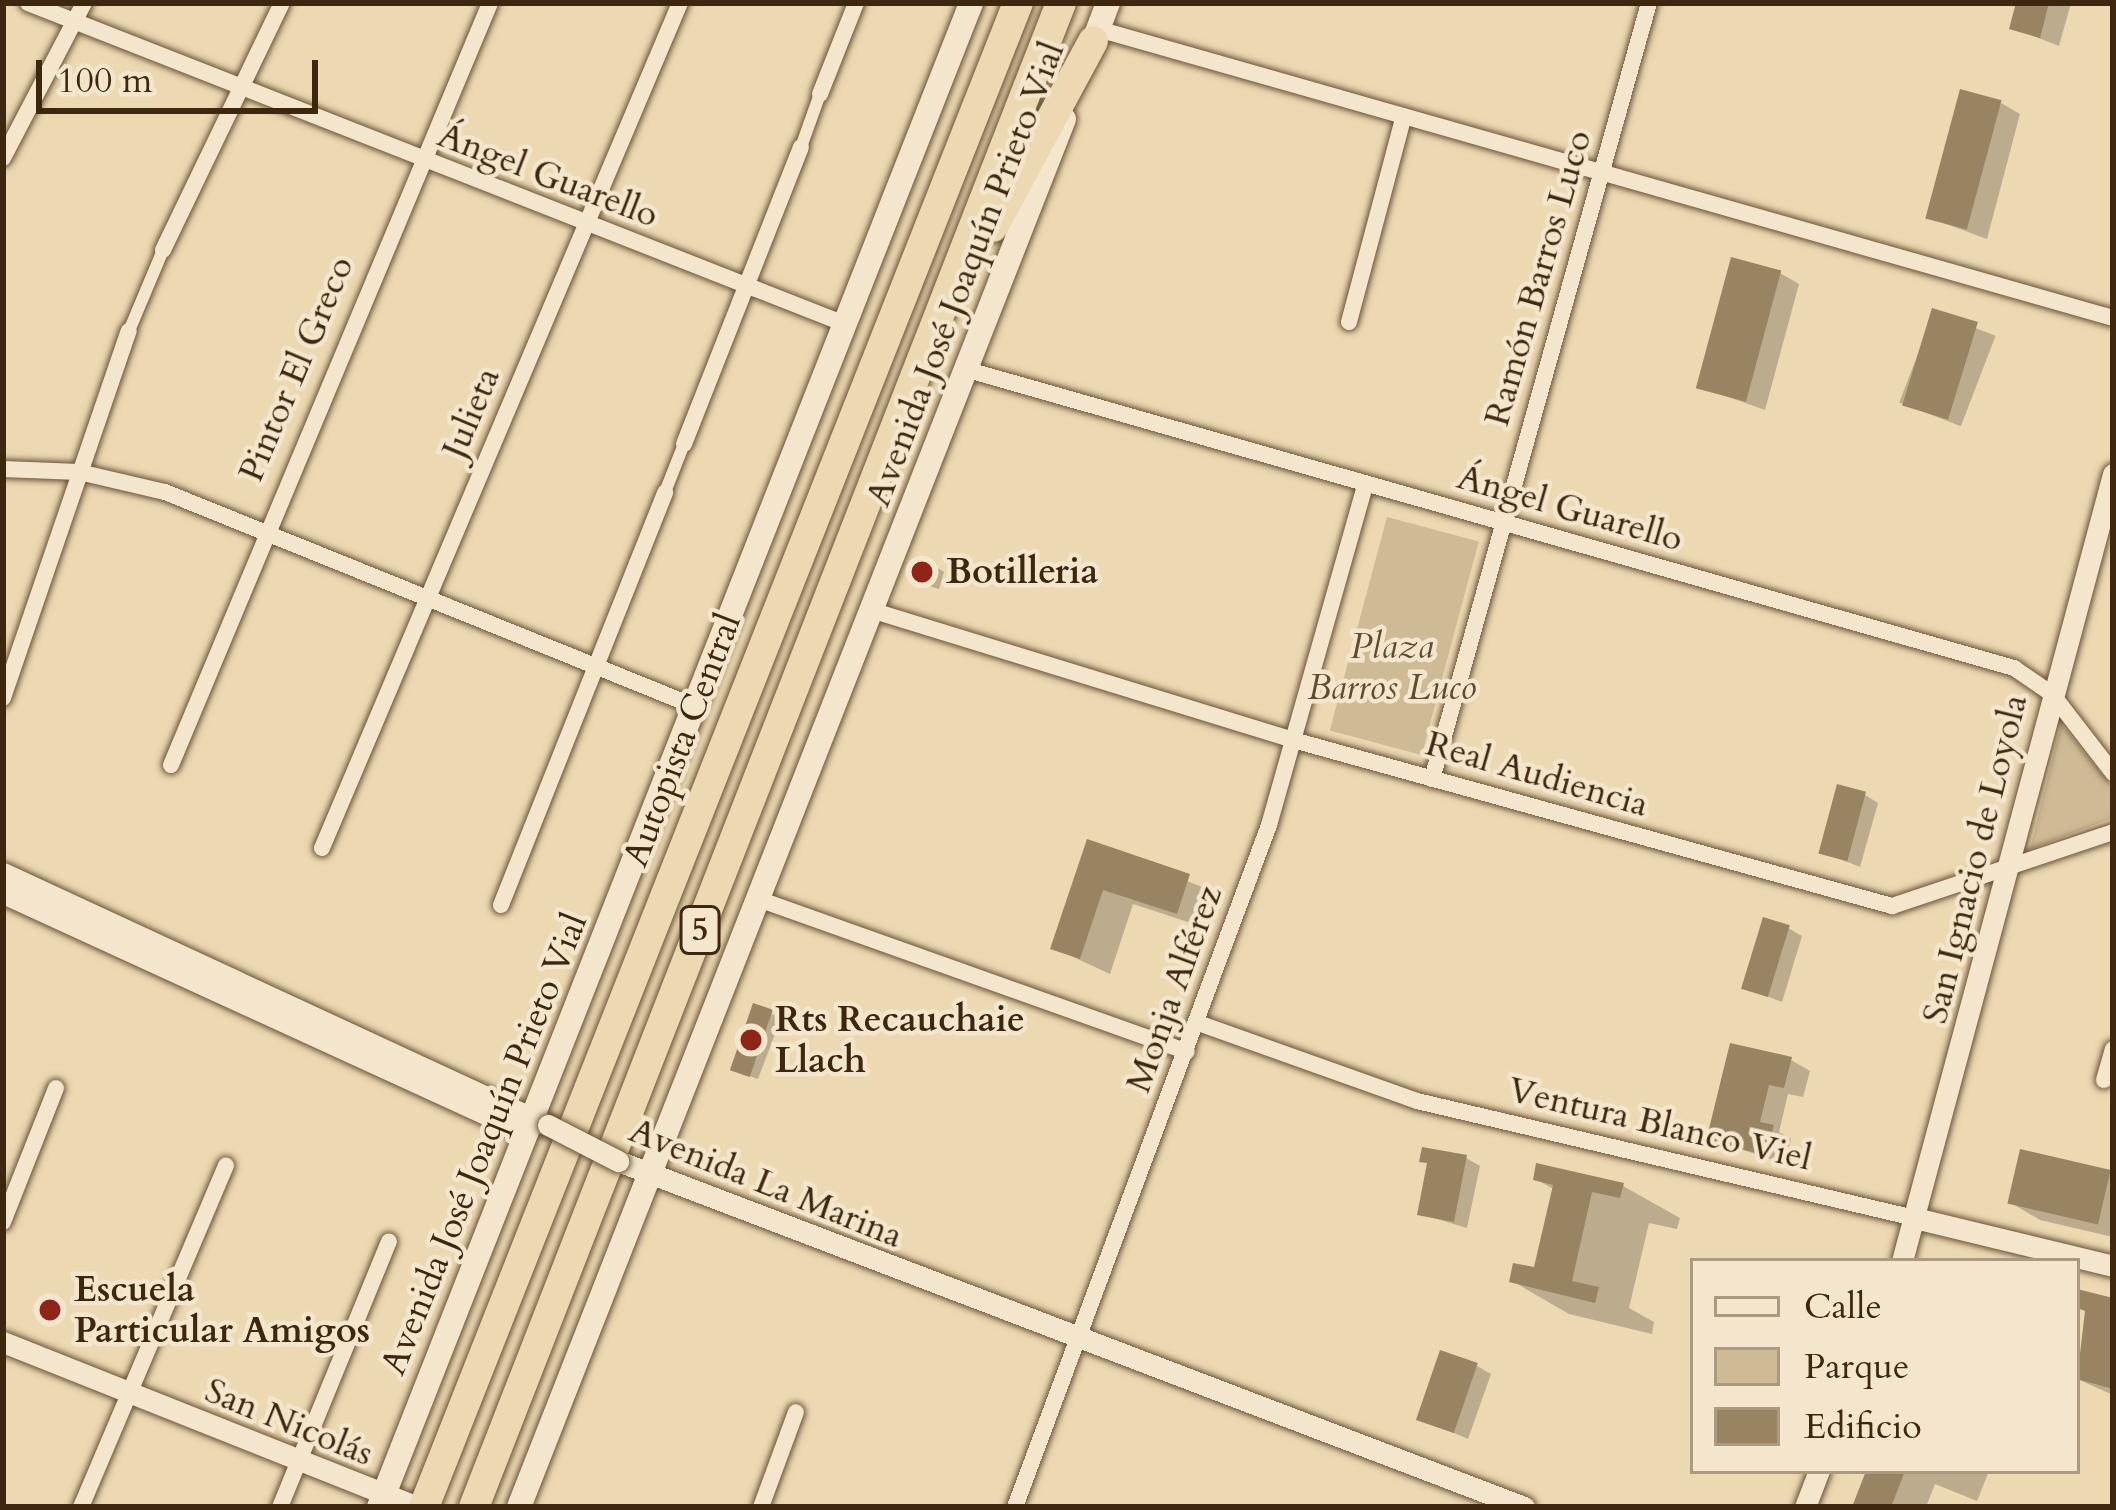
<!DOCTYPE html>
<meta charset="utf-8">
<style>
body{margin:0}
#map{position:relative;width:2116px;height:1510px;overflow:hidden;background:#ecd8b1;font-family:Cardo,serif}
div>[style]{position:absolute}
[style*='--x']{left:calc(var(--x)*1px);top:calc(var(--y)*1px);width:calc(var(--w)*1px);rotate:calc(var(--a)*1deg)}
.green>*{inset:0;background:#ceba95;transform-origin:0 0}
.shadow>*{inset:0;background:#0003;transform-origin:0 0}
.building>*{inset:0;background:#988363;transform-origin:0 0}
.roads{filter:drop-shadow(0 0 3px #695337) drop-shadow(0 0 3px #695337)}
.pedestrian>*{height:12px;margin:-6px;padding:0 6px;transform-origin:6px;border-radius:6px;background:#f3e6cc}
.minor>*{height:16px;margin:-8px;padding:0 8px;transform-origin:8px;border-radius:8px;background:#f3e6cc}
.tertiary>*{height:21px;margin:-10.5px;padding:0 10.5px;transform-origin:10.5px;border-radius:10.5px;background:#f3e6cc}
.secondary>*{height:24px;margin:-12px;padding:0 12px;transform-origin:12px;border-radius:12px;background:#f3e6cc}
.motorway>*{height:30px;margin:-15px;padding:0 15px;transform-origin:15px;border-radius:15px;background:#ecd8b1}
.bridges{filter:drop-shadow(0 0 3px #695337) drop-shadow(0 0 3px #695337)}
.tertiary-bridge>*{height:21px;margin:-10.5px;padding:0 10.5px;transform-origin:10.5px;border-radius:10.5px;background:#f3e6cc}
.dots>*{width:33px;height:33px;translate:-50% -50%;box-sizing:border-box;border:6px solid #f3e6cc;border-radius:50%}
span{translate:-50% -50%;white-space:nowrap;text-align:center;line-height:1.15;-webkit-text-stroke:9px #f3e6cc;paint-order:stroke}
.shield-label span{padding:3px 9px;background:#f3e6cc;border:3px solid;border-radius:9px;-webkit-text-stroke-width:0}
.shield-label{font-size:33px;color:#3d270e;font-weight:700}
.street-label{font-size:36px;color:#3d270e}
.poi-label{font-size:36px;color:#3d270e;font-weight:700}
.left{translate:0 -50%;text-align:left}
.park-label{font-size:36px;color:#614c30;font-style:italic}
.frame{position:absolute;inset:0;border:6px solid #3d270e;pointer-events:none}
.legend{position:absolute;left:1690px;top:1258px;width:390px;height:216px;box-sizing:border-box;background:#f3e6cc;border:3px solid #aa9a80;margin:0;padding:15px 21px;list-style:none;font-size:36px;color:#3d270e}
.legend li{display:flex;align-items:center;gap:24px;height:60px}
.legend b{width:60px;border:3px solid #aa9a80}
.scale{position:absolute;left:36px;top:60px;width:282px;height:54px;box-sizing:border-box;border:6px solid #3d270e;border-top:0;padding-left:15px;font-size:36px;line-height:42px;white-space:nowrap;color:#3d270e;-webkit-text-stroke:9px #f3e6cc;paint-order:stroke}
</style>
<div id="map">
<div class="green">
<i style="left:1387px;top:517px;width:95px;height:221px;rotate:15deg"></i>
<i style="clip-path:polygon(2061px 724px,2113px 788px,2113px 818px,2030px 849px)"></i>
</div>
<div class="shadow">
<i style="clip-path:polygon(2019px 3px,2071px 3px,2059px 46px,2013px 28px)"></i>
<i style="clip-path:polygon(2001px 103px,2020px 114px,1987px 239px,1930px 218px)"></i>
<i style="clip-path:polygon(1780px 273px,1799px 284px,1765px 410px,1700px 387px)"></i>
<i style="left:1934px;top:312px;width:66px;height:97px;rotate:21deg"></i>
<i style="clip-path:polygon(936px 567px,944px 572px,939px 589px,919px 583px)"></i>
<i style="clip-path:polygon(1865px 795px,1878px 803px,1860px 867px,1820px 851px)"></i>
<i style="clip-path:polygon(1089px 843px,1218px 893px,1206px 928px,1133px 904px,1110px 974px,1054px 948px)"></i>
<i style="clip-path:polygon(1788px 928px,1802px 936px,1782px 1002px,1745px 988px)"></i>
<i style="clip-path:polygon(755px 1007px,781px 1018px,758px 1079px,741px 1073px)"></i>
<i style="clip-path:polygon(1791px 1060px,1810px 1071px,1803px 1097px,1788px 1094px,1779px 1132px,1791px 1139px,1785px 1164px,1710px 1139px)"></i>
<i style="clip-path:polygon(1466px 1158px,1480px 1166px,1467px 1228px,1420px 1214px,1430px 1165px,1422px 1160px)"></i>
<i style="clip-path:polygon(2110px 1173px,2113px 1237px,2040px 1220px,2011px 1203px)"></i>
<i style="clip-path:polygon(1536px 1179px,1623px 1186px,1680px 1218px,1677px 1229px,1649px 1223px,1629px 1308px,1654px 1322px,1652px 1334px,1569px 1314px,1512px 1281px,1536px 1271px,1555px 1190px)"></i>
<i style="clip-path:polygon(2077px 1297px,2113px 1301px,2113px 1395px,2077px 1379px,2088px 1313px)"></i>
<i style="clip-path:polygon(1477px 1366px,1491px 1374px,1468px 1439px,1419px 1418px)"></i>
<i style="clip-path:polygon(1869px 1471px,1989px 1471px,1977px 1501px,1935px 1484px,1926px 1507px,1855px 1507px)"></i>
</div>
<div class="building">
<i style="clip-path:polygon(2016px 3px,2049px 3px,2040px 38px,2009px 29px)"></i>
<i style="left:1960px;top:89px;width:43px;height:134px;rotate:15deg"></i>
<i style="left:1731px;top:257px;width:52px;height:136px;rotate:15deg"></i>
<i style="left:1932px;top:308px;width:48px;height:102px;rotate:17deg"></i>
<i style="left:915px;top:557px;width:23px;height:24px;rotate:18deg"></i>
<i style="left:1837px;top:784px;width:30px;height:72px;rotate:15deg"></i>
<i style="clip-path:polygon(1087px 839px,1190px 874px,1177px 914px,1103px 890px,1080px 959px,1050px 949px)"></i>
<i style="left:1763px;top:917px;width:28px;height:75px;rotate:17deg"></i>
<i style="left:753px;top:1003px;width:21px;height:71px;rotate:19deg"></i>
<i style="clip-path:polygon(1730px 1043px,1792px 1057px,1784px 1088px,1769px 1085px,1760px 1122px,1774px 1125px,1766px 1155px,1706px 1141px)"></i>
<i style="clip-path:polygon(1422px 1147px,1467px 1155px,1454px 1222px,1417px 1215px,1427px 1163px,1419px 1162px)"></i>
<i style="left:2020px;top:1149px;width:93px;height:56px;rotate:13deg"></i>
<i style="clip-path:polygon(1536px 1163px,1624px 1183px,1620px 1198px,1592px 1192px,1572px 1281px,1599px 1287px,1595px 1303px,1509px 1282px,1513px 1263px,1534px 1267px,1553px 1185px,1533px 1180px)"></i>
<i style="clip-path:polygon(2077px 1289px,2113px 1298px,2113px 1389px,2077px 1379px,2085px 1311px,2077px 1308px)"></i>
<i style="left:1440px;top:1350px;width:40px;height:74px;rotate:19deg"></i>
<i style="clip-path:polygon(1866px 1471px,1905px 1471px,1891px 1507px,1852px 1507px)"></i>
</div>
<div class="roads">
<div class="pedestrian">
<i style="--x:801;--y:147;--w:56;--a:-70.3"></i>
<i style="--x:129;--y:331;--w:88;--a:-67.2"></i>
<i style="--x:665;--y:492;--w:52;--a:-68.4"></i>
</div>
<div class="minor">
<i style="--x:28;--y:3;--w:878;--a:21.45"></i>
<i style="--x:1098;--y:29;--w:1055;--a:15.89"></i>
<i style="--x:820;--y:94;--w:98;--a:-68.4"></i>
<i style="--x:3;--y:158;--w:175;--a:-62.4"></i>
<i style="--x:163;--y:250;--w:274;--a:-64.3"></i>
<i style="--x:1349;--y:322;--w:213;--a:-75.1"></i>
<i style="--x:968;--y:370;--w:1088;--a:15.9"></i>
<i style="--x:2014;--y:668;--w:46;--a:34.4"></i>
<i style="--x:2052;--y:694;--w:100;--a:52.3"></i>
<i style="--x:684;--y:444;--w:319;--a:-68.5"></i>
<i style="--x:3;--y:469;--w:76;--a:2.3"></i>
<i style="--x:79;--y:472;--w:88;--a:13.1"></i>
<i style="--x:165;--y:492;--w:571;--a:22.03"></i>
<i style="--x:874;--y:611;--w:438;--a:17.1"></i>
<i style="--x:1293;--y:740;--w:622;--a:15.49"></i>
<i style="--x:1892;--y:906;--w:233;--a:-18.5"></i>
<i style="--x:3;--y:698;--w:388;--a:-71.1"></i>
<i style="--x:171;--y:765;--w:826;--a:-67.28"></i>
<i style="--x:1432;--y:779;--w:806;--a:-74.38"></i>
<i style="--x:322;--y:848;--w:918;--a:-67.04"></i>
<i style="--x:758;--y:899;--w:455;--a:19.6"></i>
<i style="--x:501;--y:905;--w:444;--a:-68.3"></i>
<i style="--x:1198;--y:1023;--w:232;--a:19.6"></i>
<i style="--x:1417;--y:1101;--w:516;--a:13.23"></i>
<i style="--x:2104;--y:1080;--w:32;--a:-74"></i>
<i style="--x:3;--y:1222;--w:144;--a:-68.4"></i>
<i style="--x:81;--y:1507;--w:371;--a:-67"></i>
<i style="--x:280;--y:1507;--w:287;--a:-67.7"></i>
<i style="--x:761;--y:1507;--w:101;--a:-69.8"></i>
<i style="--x:1015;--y:1507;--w:728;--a:-69.57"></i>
<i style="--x:1269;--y:825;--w:353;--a:-74.2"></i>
</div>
<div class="tertiary">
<i style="--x:3;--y:873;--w:600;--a:24.86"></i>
<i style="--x:3;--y:893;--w:576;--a:24.61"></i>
<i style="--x:618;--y:1161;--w:970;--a:20.9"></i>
<i style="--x:1919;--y:1219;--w:200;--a:13.6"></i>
<i style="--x:1902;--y:1261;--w:815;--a:-74.99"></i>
<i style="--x:3;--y:1342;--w:447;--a:21.7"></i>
<i style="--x:1805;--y:1507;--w:39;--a:-69"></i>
</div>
<div class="secondary">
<i style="--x:1087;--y:58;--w:59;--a:-69.1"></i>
<i style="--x:379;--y:1507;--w:1616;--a:-68.51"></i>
<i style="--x:519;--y:1507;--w:1491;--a:-68.56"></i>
</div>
<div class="motorway">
<i style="--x:993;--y:227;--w:211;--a:-61.7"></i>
<i style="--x:424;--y:1507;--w:1617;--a:-68.45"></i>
<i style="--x:474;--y:1507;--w:1614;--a:-68.68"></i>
</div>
</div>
<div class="bridges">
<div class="tertiary-bridge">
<i style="--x:548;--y:1125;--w:79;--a:27.2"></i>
</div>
</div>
<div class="dots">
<i style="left:922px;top:572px;background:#8f2418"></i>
<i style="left:751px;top:1040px;background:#8f2418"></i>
<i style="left:50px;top:1310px;background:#8f2418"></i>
</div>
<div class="shield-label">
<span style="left:700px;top:930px">5</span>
</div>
<div class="street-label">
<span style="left:548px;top:175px;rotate:21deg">Ángel Guarello</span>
<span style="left:965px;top:274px;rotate:-69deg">Avenida José Joaquín Prieto Vial</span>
<span style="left:1538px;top:278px;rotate:-74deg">Ramón Barros Luco</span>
<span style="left:296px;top:369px;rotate:-67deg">Pintor El Greco</span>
<span style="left:471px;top:413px;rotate:-67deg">Julieta</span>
<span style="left:1570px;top:508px;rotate:16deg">Ángel Guarello</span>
<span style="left:682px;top:740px;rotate:-69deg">Autopista Central</span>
<span style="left:1537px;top:774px;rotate:16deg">Real Audiencia</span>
<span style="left:1975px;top:859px;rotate:-76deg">San Ignacio de Loyola</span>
<span style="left:1174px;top:989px;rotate:-70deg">Monja Alférez</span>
<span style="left:1660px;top:1124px;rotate:13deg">Ventura Blanco Viel</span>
<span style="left:484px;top:1144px;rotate:-68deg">Avenida José Joaquín Prieto Vial</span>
<span style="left:766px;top:1183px;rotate:22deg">Avenida La Marina</span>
<span style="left:289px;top:1422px;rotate:22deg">San Nicolás</span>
</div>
<div class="poi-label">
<span class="left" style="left:946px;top:572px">Botilleria</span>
<span class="left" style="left:775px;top:1040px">Rts Recauchaie<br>Llach</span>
<span class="left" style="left:74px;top:1310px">Escuela<br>Particular Amigos</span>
</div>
<div class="park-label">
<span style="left:1392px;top:667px">Plaza<br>Barros Luco</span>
</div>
<div class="frame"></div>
<ul class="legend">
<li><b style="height:15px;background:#f3e6cc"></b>Calle</li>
<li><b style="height:33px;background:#ceba95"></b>Parque</li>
<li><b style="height:33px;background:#988363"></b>Edificio</li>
</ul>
<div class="scale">100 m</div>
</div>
